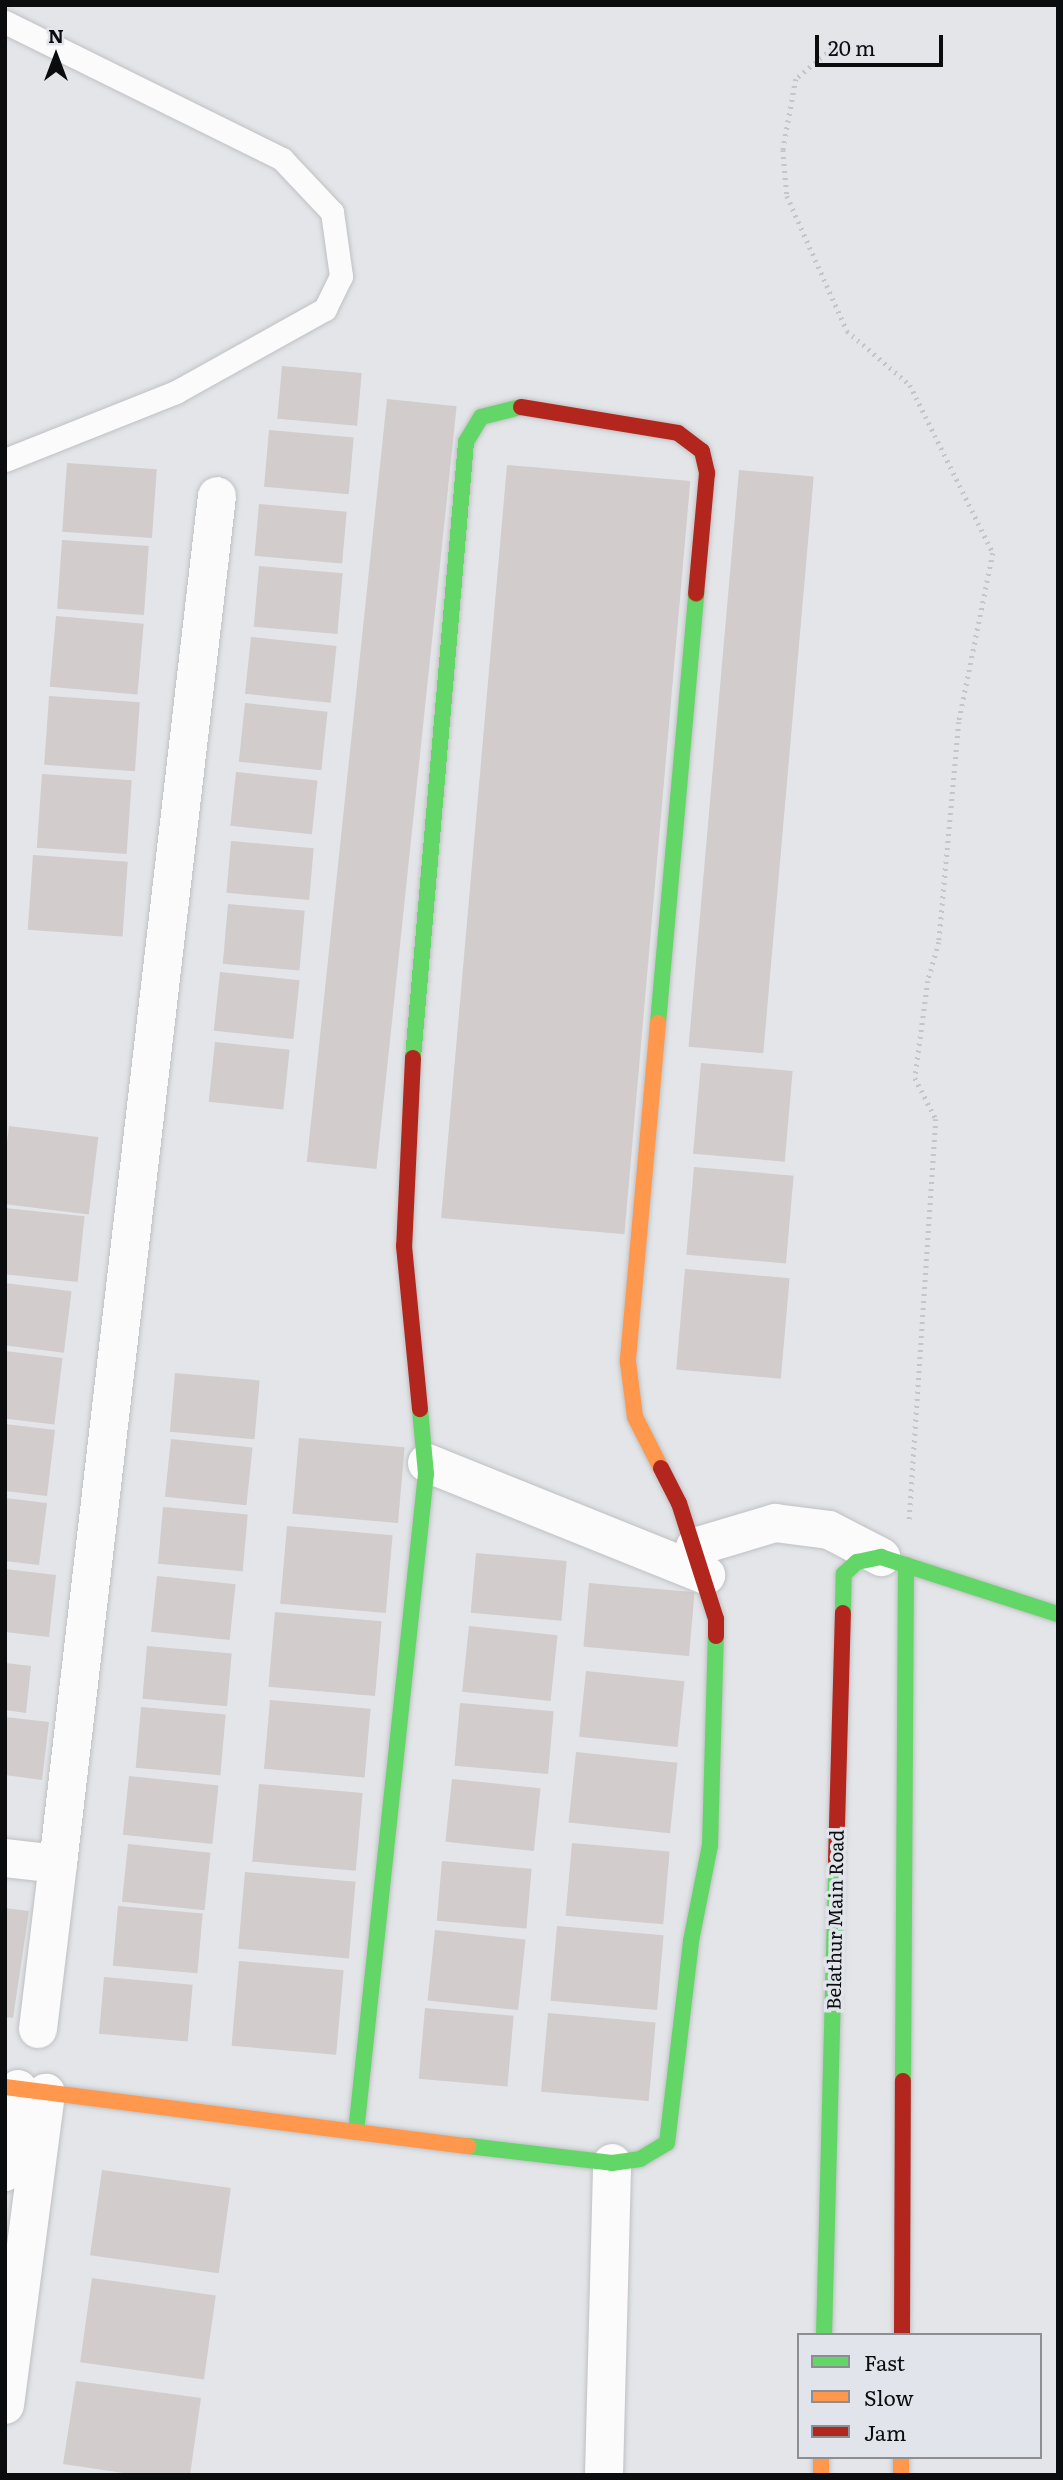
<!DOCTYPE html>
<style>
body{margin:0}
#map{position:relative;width:1063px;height:2480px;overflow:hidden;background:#e3e5e8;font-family:Literata,serif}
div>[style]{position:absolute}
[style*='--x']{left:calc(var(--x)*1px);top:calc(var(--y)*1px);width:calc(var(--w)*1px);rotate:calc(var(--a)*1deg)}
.building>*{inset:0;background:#d2cccc;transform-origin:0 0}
.path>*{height:4.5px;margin-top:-2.25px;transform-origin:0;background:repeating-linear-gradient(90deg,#c5c5c5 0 2px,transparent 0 7px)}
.roads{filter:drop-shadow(0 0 2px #bfc0c2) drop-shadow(0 0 2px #bfc0c2)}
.lane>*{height:23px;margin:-11.5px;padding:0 11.5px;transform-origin:11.5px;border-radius:11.5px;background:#fbfbfc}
.street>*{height:38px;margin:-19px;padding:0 19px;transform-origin:19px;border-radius:19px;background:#fbfbfc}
.fast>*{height:16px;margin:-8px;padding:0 8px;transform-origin:8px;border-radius:8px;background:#63d668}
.slow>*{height:16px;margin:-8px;padding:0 8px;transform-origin:8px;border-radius:8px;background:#ff974d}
.jam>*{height:16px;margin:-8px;padding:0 8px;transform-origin:8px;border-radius:8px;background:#b3261e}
span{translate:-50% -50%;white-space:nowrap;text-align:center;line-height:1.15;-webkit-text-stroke:7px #e1e4ea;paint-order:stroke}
.street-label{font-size:19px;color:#0b0c0e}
.frame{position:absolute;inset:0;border:7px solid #0b0c0e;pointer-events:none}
.legend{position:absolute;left:797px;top:2333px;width:245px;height:126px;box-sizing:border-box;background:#e1e4ea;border:2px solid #8b8e92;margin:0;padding:9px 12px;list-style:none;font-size:21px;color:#0b0c0e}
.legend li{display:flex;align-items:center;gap:14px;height:35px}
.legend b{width:35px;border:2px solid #8b8e92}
.north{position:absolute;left:21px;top:21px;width:70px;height:70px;-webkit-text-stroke:5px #e1e4ea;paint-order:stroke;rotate:0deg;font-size:19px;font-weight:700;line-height:28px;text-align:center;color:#0b0c0e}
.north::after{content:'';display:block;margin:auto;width:24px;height:32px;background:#0b0c0e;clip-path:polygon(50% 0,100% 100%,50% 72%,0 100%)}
.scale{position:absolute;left:815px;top:35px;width:128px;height:32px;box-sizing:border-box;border:4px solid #0b0c0e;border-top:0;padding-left:9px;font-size:21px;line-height:24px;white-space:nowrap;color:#0b0c0e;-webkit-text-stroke:5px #e1e4ea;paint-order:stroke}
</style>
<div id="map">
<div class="building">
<i style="left:282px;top:366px;width:80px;height:53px;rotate:5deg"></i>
<i style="left:387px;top:399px;width:70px;height:767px;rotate:6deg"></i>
<i style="left:269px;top:430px;width:85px;height:57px;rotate:5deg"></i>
<i style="left:67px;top:463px;width:90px;height:69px;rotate:4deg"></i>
<i style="left:507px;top:465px;width:184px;height:756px;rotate:5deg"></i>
<i style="left:739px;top:470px;width:75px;height:579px;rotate:5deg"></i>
<i style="left:259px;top:504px;width:88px;height:52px;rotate:5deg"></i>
<i style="left:62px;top:540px;width:87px;height:69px;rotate:4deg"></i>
<i style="left:259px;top:566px;width:84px;height:61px;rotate:5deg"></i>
<i style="left:56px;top:616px;width:88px;height:71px;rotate:5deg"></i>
<i style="left:251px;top:637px;width:86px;height:57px;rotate:6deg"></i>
<i style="left:49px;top:696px;width:91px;height:69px;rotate:4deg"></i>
<i style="left:245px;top:703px;width:83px;height:59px;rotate:6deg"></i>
<i style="left:236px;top:772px;width:82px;height:54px;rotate:6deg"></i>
<i style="left:42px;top:774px;width:90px;height:74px;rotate:4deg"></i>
<i style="left:231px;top:841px;width:83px;height:52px;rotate:5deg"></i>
<i style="left:33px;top:855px;width:95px;height:75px;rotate:4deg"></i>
<i style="left:228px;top:904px;width:77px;height:60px;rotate:5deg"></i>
<i style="left:220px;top:972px;width:80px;height:59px;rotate:6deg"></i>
<i style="left:215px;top:1042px;width:75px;height:60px;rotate:6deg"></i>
<i style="left:701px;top:1063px;width:92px;height:91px;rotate:5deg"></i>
<i style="left:9px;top:1126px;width:90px;height:78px;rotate:7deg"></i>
<i style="left:694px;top:1167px;width:100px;height:88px;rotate:5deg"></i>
<i style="left:5px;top:1208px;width:80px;height:66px;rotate:6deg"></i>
<i style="left:685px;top:1269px;width:105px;height:101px;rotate:5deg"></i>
<i style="left:5px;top:1283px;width:67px;height:62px;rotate:7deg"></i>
<i style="left:5px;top:1351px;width:58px;height:67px;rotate:7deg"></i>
<i style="left:175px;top:1373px;width:85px;height:59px;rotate:5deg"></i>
<i style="clip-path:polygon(5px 1424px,55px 1430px,47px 1496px,5px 1491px)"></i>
<i style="left:299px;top:1438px;width:106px;height:76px;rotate:5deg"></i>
<i style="left:171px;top:1439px;width:82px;height:58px;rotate:6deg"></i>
<i style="clip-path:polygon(5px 1498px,47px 1503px,39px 1565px,5px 1561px)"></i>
<i style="left:163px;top:1507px;width:85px;height:57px;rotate:5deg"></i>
<i style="left:287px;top:1526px;width:106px;height:78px;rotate:5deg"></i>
<i style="left:476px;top:1553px;width:91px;height:60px;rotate:5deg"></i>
<i style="clip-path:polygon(5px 1569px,56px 1575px,49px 1637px,5px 1632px)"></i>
<i style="left:157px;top:1576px;width:79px;height:56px;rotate:6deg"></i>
<i style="left:589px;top:1583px;width:106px;height:64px;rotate:5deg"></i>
<i style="left:275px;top:1612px;width:107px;height:75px;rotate:5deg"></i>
<i style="left:469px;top:1626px;width:89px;height:66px;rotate:6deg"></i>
<i style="left:147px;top:1646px;width:85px;height:53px;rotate:5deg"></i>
<i style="clip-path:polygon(5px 1663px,31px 1666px,26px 1713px,5px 1710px)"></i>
<i style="left:586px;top:1671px;width:99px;height:66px;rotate:6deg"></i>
<i style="left:270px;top:1700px;width:101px;height:69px;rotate:5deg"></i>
<i style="left:460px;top:1703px;width:94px;height:63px;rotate:5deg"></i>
<i style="left:141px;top:1707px;width:85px;height:61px;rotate:5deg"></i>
<i style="clip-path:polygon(5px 1717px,49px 1722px,42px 1780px,5px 1775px)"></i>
<i style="left:576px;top:1752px;width:102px;height:71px;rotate:6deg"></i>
<i style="left:129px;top:1776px;width:90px;height:59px;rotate:6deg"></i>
<i style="left:452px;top:1779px;width:89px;height:63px;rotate:6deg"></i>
<i style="left:259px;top:1784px;width:104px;height:78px;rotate:5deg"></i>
<i style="left:572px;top:1843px;width:98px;height:73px;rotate:5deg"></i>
<i style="left:128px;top:1844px;width:83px;height:58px;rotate:6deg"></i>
<i style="left:442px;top:1861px;width:90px;height:60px;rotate:5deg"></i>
<i style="left:245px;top:1872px;width:111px;height:77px;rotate:5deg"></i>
<i style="left:118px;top:1906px;width:85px;height:60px;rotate:5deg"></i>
<i style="clip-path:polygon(5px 1908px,29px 1911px,13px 2018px,5px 2017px)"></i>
<i style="left:557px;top:1926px;width:107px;height:75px;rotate:5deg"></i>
<i style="left:435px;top:1930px;width:91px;height:71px;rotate:6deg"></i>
<i style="left:239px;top:1961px;width:105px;height:85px;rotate:5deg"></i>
<i style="left:104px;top:1977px;width:89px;height:57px;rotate:5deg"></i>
<i style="left:425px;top:2008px;width:89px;height:71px;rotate:5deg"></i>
<i style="left:548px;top:2013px;width:108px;height:79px;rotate:5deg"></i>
<i style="left:102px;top:2170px;width:130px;height:86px;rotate:8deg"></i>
<i style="left:92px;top:2278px;width:125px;height:85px;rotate:8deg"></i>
<i style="clip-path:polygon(76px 2381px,201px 2398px,190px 2475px,137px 2475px,63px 2464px)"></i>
</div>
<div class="path">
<i style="--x:832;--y:49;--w:47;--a:140.2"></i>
<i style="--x:796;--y:79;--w:72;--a:100.4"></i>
<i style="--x:783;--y:150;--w:46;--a:85"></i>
<i style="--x:787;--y:196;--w:148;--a:66"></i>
<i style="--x:847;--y:331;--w:83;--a:40.6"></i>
<i style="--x:910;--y:385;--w:187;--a:63.7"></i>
<i style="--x:993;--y:553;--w:172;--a:101.4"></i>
<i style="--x:959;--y:722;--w:221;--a:95.2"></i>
<i style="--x:939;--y:942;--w:41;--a:105.8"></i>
<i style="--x:928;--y:981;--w:98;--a:97.6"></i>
<i style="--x:915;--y:1078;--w:46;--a:62.9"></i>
<i style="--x:936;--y:1119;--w:404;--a:93.8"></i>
</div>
<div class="roads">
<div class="lane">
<i style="--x:5;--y:22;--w:309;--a:26.3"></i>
<i style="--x:282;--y:159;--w:73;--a:46.7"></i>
<i style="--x:332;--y:212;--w:65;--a:82"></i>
<i style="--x:341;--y:276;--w:37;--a:116"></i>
<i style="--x:325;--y:309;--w:171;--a:150.9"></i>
<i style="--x:176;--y:392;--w:184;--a:158.3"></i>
</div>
<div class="street">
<i style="--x:427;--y:1463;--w:301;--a:21.9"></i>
<i style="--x:695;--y:1547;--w:84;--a:-16.7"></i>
<i style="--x:775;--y:1523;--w:54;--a:7.4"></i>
<i style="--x:829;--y:1530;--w:59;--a:27.4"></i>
<i style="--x:5;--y:1858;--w:53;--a:6.5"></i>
<i style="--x:58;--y:1864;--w:1377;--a:-83.37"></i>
<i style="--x:38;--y:2029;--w:166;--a:-83.1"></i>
<i style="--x:5;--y:2172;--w:84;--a:-81.1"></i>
<i style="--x:5;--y:2405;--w:315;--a:-82.5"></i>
<i style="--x:604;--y:2475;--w:312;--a:-88.5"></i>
</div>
<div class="fast">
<i style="--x:658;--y:1023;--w:432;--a:-84.9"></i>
<i style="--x:413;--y:1058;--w:618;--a:-85.08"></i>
<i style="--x:466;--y:442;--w:29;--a:-59"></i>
<i style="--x:481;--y:417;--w:41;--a:-14"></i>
<i style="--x:843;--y:1613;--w:39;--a:-89"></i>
<i style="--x:844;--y:1574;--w:18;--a:-43"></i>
<i style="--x:857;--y:1562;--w:25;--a:-12"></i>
<i style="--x:881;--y:1557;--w:186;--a:17.9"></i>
<i style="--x:903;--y:2081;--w:516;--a:-89.67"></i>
<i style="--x:356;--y:2132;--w:662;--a:-83.93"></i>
<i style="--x:426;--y:1474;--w:65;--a:-95.3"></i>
<i style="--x:468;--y:2146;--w:145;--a:6.7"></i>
<i style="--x:612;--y:2163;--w:28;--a:-8"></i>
<i style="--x:640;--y:2159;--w:31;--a:-31"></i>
<i style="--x:667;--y:2143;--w:203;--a:-83.2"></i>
<i style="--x:691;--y:1941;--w:98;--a:-78.8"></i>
<i style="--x:710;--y:1845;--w:209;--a:-88.4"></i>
<i style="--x:824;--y:2335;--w:474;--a:-88.5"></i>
</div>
<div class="slow">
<i style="--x:658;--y:1023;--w:340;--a:95.1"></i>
<i style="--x:628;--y:1362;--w:55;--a:82.7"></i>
<i style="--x:635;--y:1417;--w:57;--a:63"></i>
<i style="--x:5;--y:2087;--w:467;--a:7.3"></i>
<i style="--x:821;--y:2457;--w:18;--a:90"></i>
<i style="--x:901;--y:2457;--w:18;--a:90"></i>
</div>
<div class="jam">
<i style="--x:521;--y:407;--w:159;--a:9.4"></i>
<i style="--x:678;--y:433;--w:30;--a:37"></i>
<i style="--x:702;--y:451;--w:23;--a:77"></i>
<i style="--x:707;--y:473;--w:121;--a:95.2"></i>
<i style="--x:413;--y:1058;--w:188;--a:92.7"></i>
<i style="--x:404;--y:1246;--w:164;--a:84.4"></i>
<i style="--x:661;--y:1468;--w:39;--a:63"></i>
<i style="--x:679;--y:1503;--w:122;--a:72.3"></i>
<i style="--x:716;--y:1619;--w:17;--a:90"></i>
<i style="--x:836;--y:1861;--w:248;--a:-88.4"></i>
<i style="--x:902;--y:2335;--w:254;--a:-89.8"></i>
</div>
</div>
<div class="street-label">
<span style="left:835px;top:1920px;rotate:-89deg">Belathur Main Road</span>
</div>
<div class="frame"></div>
<ul class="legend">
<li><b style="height:9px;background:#63d668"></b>Fast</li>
<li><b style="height:9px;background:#ff974d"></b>Slow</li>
<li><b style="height:9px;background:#b3261e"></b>Jam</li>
</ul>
<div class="north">N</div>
<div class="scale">20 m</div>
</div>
